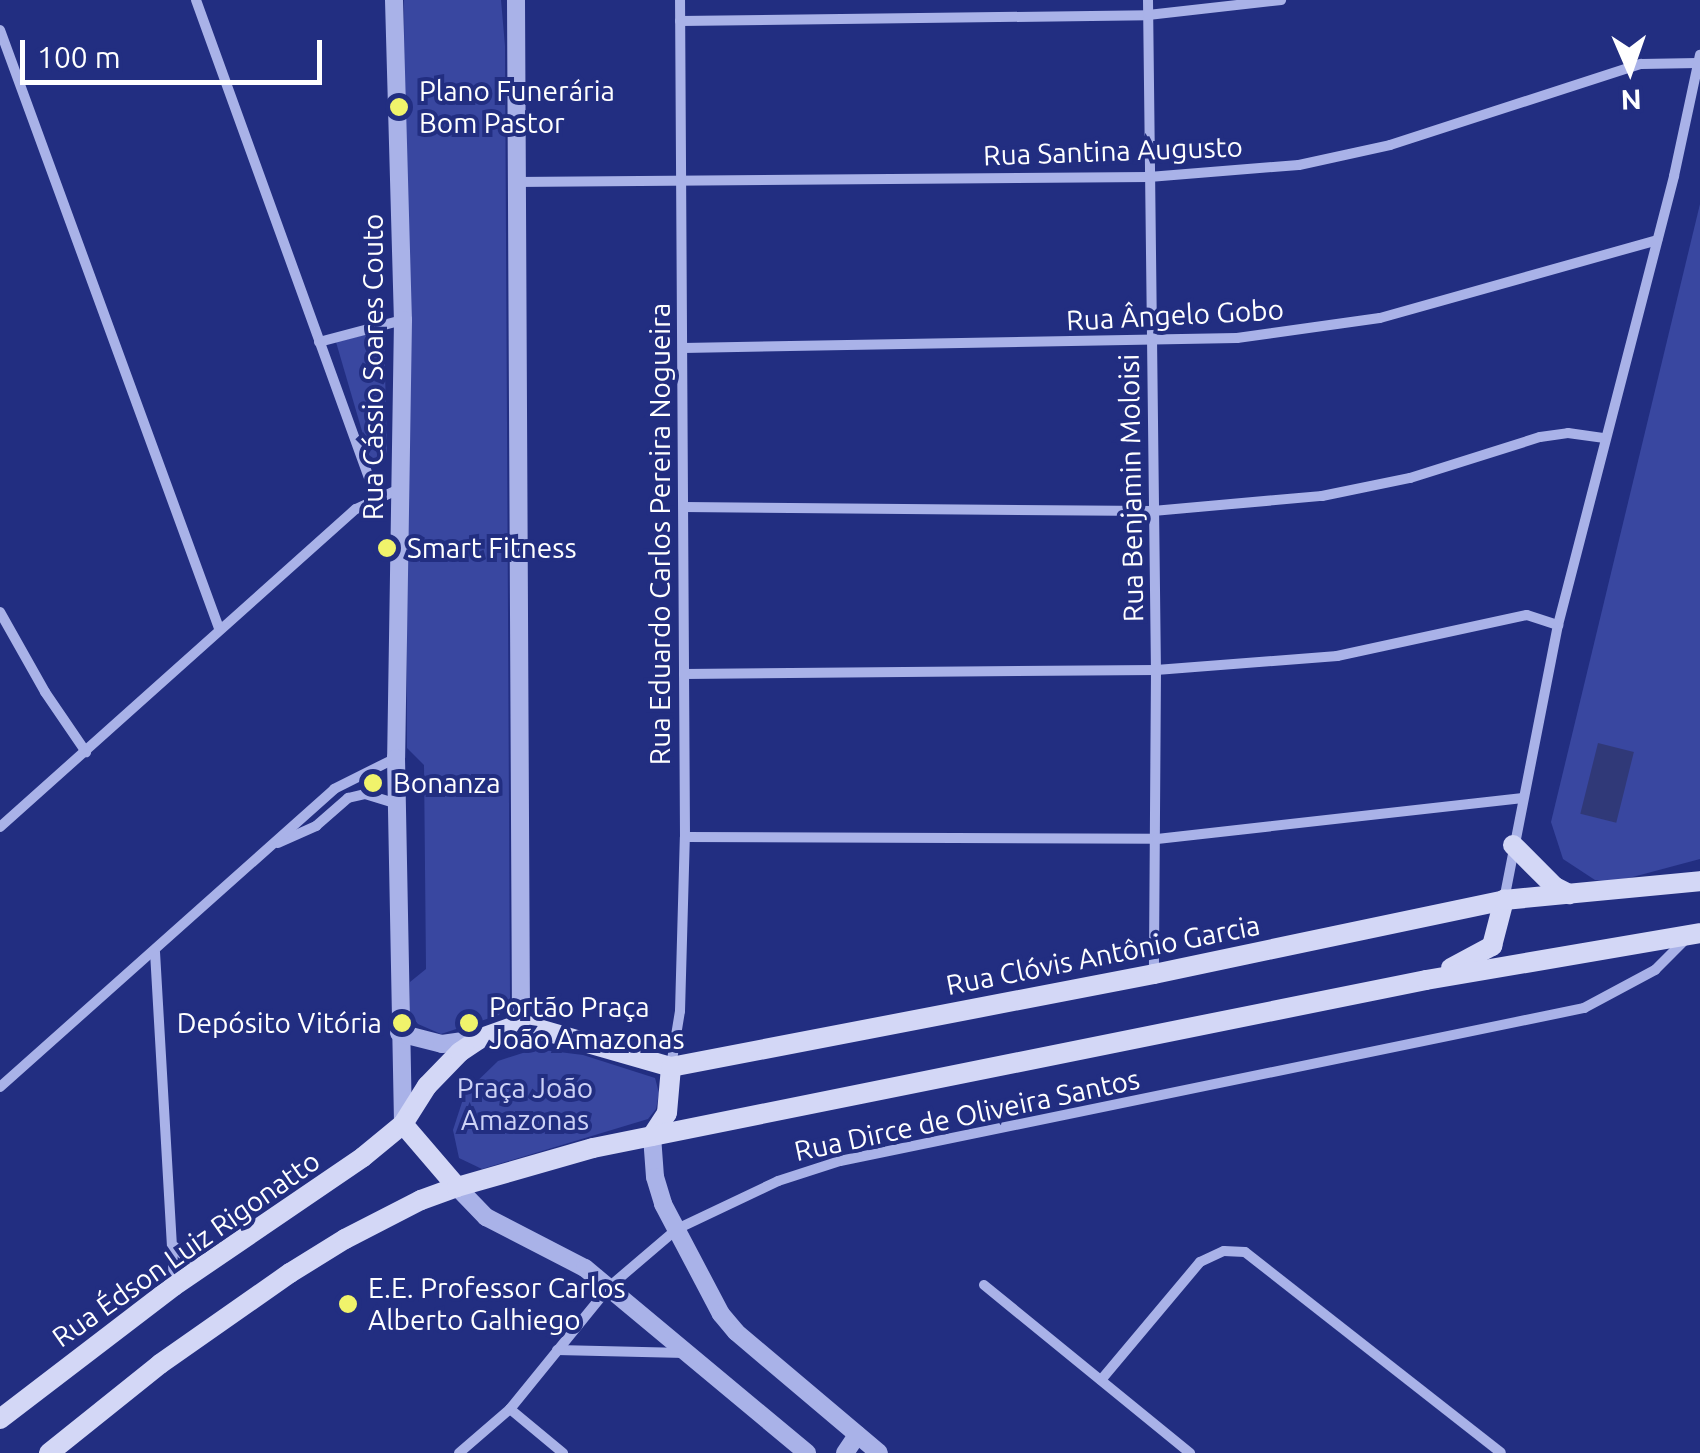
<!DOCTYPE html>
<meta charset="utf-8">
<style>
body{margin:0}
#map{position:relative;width:1700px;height:1453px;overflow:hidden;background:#222e81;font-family:Ubuntu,sans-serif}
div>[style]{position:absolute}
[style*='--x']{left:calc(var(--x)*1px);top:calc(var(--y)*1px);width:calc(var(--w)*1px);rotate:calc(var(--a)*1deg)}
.green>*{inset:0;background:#3947a0}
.water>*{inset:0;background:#303978;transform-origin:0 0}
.minor>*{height:10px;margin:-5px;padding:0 5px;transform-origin:5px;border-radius:5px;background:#a9b2e8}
.tertiary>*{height:18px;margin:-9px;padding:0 9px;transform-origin:9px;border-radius:9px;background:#a9b2e8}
.secondary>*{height:20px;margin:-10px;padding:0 10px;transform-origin:10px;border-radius:10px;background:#d3d7f6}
.dots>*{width:28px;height:28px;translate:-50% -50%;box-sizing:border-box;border:5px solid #222e81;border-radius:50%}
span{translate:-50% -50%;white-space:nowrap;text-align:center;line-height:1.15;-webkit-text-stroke:8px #222e81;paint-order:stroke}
.poi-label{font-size:28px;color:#fff}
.left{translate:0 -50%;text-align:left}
.right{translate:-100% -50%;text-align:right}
.street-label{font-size:28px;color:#fff}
.park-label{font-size:28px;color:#cdd2f6}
.north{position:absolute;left:1580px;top:20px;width:100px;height:100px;-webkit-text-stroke:8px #222e81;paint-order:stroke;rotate:178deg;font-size:28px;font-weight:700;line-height:40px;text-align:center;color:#fff}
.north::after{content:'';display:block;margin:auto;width:35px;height:45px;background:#fff;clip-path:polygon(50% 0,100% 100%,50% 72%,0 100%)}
.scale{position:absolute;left:20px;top:40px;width:302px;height:45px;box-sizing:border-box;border:5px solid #fff;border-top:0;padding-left:12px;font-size:30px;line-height:35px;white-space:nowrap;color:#fff;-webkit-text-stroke:8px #222e81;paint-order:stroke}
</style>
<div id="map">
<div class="green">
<i style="clip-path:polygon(404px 0,501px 0,505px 46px,510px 998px,499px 1015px,441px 1034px,418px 1024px,410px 1014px,410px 982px,426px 969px,424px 765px,407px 748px)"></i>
<i style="clip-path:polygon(1700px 204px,1700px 859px,1614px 882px,1595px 880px,1563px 859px,1551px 822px)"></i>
<i style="clip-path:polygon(384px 330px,387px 453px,381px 464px,369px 455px,336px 342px)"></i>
<i style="clip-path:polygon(535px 1049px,583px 1055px,655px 1078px,659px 1093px,656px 1109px,648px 1119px,482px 1169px,459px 1158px,453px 1130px,465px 1093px,498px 1061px)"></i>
</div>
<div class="water">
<i style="left:1598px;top:743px;width:37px;height:73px;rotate:14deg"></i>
</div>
<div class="minor">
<i style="--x:196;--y:0;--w:532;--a:70.1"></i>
<i style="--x:1148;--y:0;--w:670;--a:89.32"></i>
<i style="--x:1156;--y:670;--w:304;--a:90.4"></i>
<i style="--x:680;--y:21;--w:468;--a:-0.7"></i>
<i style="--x:1148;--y:15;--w:134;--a:-6.4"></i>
<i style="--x:0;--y:30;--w:637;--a:69.89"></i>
<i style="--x:515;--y:182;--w:634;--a:-0.45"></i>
<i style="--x:1149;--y:177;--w:150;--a:-4.6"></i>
<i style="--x:1299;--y:165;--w:93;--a:-12.4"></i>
<i style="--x:1390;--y:145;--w:264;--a:-17.9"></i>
<i style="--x:1641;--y:64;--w:57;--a:-1"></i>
<i style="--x:319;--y:342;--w:87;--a:-14.7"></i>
<i style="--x:683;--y:348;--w:554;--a:-1.03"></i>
<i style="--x:1237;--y:338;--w:144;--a:-8"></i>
<i style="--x:1380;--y:318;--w:288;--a:-15.7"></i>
<i style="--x:684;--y:507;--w:469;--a:0.5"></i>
<i style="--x:1153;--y:511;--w:170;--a:-5.1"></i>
<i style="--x:1322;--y:496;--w:90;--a:-11.6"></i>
<i style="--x:1410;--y:478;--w:136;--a:-17.5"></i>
<i style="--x:1540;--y:437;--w:28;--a:-8"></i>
<i style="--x:1568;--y:433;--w:37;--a:8"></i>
<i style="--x:0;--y:612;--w:92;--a:60.6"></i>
<i style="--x:45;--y:692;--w:73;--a:55.7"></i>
<i style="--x:684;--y:674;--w:472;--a:-0.5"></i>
<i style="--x:1156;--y:670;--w:182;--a:-4.4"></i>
<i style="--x:1337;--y:656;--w:194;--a:-12.2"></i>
<i style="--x:1527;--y:615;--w:33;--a:18"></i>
<i style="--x:0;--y:827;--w:477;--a:-41.8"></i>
<i style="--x:356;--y:509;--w:47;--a:-24.9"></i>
<i style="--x:685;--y:837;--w:472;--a:0.2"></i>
<i style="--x:1157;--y:839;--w:366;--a:-6.4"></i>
<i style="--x:278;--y:843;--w:42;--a:-24.1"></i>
<i style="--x:316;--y:826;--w:43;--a:-41.2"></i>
<i style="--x:348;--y:798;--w:17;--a:-13"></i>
<i style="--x:365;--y:794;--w:34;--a:17"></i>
<i style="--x:1504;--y:900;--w:280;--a:-78.9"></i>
<i style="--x:1558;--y:625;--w:464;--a:-75.5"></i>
<i style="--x:1674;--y:176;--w:124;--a:-77.9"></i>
<i style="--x:155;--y:952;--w:334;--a:86.7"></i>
<i style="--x:671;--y:1066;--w:56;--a:-80.7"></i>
<i style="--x:680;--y:1011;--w:174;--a:-88.4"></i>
<i style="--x:685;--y:837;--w:837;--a:-90.34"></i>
<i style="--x:0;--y:1087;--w:448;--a:-41.7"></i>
<i style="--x:334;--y:789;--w:69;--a:-26.6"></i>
<i style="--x:175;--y:1247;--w:33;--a:45"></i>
<i style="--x:984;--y:1285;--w:266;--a:39.2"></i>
<i style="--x:557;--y:1350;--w:128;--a:1.3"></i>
<i style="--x:1101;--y:1380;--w:154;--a:-50"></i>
<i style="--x:1200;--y:1262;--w:26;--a:-25"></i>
<i style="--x:1224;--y:1251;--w:21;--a:3"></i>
<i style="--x:1245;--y:1252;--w:325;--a:38.1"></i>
<i style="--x:510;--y:1409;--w:69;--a:39.7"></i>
<i style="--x:459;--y:1453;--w:67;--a:-40.8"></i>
<i style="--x:510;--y:1409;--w:157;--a:-50.9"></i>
<i style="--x:609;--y:1287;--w:89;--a:-40.5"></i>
<i style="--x:677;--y:1229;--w:112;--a:-25.4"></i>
<i style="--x:778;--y:1181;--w:65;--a:-17.9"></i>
<i style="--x:840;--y:1161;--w:760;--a:-11.62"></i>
<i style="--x:1584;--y:1008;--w:81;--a:-28.2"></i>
<i style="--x:1655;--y:970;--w:42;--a:-45"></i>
</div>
<div class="tertiary">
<i style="--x:394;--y:0;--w:320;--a:88.4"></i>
<i style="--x:403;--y:320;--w:438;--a:90.9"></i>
<i style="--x:396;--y:758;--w:366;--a:88.9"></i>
<i style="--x:516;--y:0;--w:1024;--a:89.72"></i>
<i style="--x:399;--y:1033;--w:44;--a:14.3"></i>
<i style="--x:442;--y:1044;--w:34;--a:-8"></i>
<i style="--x:652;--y:1136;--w:41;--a:85.8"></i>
<i style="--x:655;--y:1177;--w:28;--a:73"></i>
<i style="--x:663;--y:1204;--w:124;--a:62.2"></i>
<i style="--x:721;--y:1314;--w:23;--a:50"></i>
<i style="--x:736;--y:1332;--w:187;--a:40.2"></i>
<i style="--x:457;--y:1187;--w:42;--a:46"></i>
<i style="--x:486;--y:1217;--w:111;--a:27.3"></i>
<i style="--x:585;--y:1268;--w:289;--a:39.8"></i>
<i style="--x:845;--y:1453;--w:22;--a:-56"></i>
</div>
<div class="secondary">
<i style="--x:1513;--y:845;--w:59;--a:45"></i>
<i style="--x:1555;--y:887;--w:16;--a:27"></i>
<i style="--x:1451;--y:968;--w:47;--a:-28.2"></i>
<i style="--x:1492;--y:946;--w:48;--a:-75.4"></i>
<i style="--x:403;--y:1124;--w:83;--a:49.4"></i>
<i style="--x:652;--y:1136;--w:27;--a:-57"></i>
<i style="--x:667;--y:1113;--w:46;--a:-85"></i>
<i style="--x:0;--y:1419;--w:219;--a:-37.4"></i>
<i style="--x:174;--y:1286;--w:229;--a:-34.3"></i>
<i style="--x:363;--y:1157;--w:52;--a:-39.5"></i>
<i style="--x:403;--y:1124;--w:45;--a:-57.7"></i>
<i style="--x:427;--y:1086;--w:47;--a:-45.9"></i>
<i style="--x:460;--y:1052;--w:23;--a:-34"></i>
<i style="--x:479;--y:1039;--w:45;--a:-19.7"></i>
<i style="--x:521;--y:1024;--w:156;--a:16"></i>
<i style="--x:671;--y:1067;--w:492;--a:-10.9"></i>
<i style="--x:1154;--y:974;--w:358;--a:-11.9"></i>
<i style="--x:1504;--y:900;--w:197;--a:-5.5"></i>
<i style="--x:49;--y:1453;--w:142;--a:-38.7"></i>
<i style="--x:160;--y:1364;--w:159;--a:-35"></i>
<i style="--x:290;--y:1273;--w:65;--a:-31.7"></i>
<i style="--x:345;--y:1239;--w:85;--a:-27.2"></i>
<i style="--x:421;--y:1200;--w:38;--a:-20"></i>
<i style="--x:457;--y:1187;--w:141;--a:-16"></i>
<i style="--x:593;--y:1148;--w:850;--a:-11.4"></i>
<i style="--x:1426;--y:980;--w:278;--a:-9.7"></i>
</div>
<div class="dots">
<i style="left:399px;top:107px;background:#f0f36b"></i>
<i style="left:387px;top:548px;background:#f0f36b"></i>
<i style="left:373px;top:783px;background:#f0f36b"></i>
<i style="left:402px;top:1023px;background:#f0f36b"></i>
<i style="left:469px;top:1023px;background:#f0f36b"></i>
<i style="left:348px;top:1304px;background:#f0f36b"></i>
</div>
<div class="poi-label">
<span class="left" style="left:419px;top:107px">Plano Funerária<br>Bom Pastor</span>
<span class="left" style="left:407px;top:548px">Smart Fitness</span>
<span class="left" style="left:393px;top:783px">Bonanza</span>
<span class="left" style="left:489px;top:1023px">Portão Praça<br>João Amazonas</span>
<span class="right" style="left:382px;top:1023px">Depósito Vitória</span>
<span class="left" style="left:368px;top:1304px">E.E. Professor Carlos<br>Alberto Galhiego</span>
</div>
<div class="street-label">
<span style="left:1113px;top:151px;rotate:-2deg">Rua Santina Augusto</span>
<span style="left:1175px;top:315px;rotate:-3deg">Rua Ângelo Gobo</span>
<span style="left:373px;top:367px;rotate:-90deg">Rua Cássio Soares Couto</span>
<span style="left:1131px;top:488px;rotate:-91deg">Rua Benjamin Moloisi</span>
<span style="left:660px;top:534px;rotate:-90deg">Rua Eduardo Carlos Pereira Nogueira</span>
<span style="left:1103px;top:955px;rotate:-11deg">Rua Clóvis Antônio Garcia</span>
<span style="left:967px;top:1115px;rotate:-12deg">Rua Dirce de Oliveira Santos</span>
<span style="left:186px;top:1249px;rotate:-35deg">Rua Édson Luiz Rigonatto</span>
</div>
<div class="park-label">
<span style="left:525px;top:1104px">Praça João<br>Amazonas</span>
</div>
<div class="north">N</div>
<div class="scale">100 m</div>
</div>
